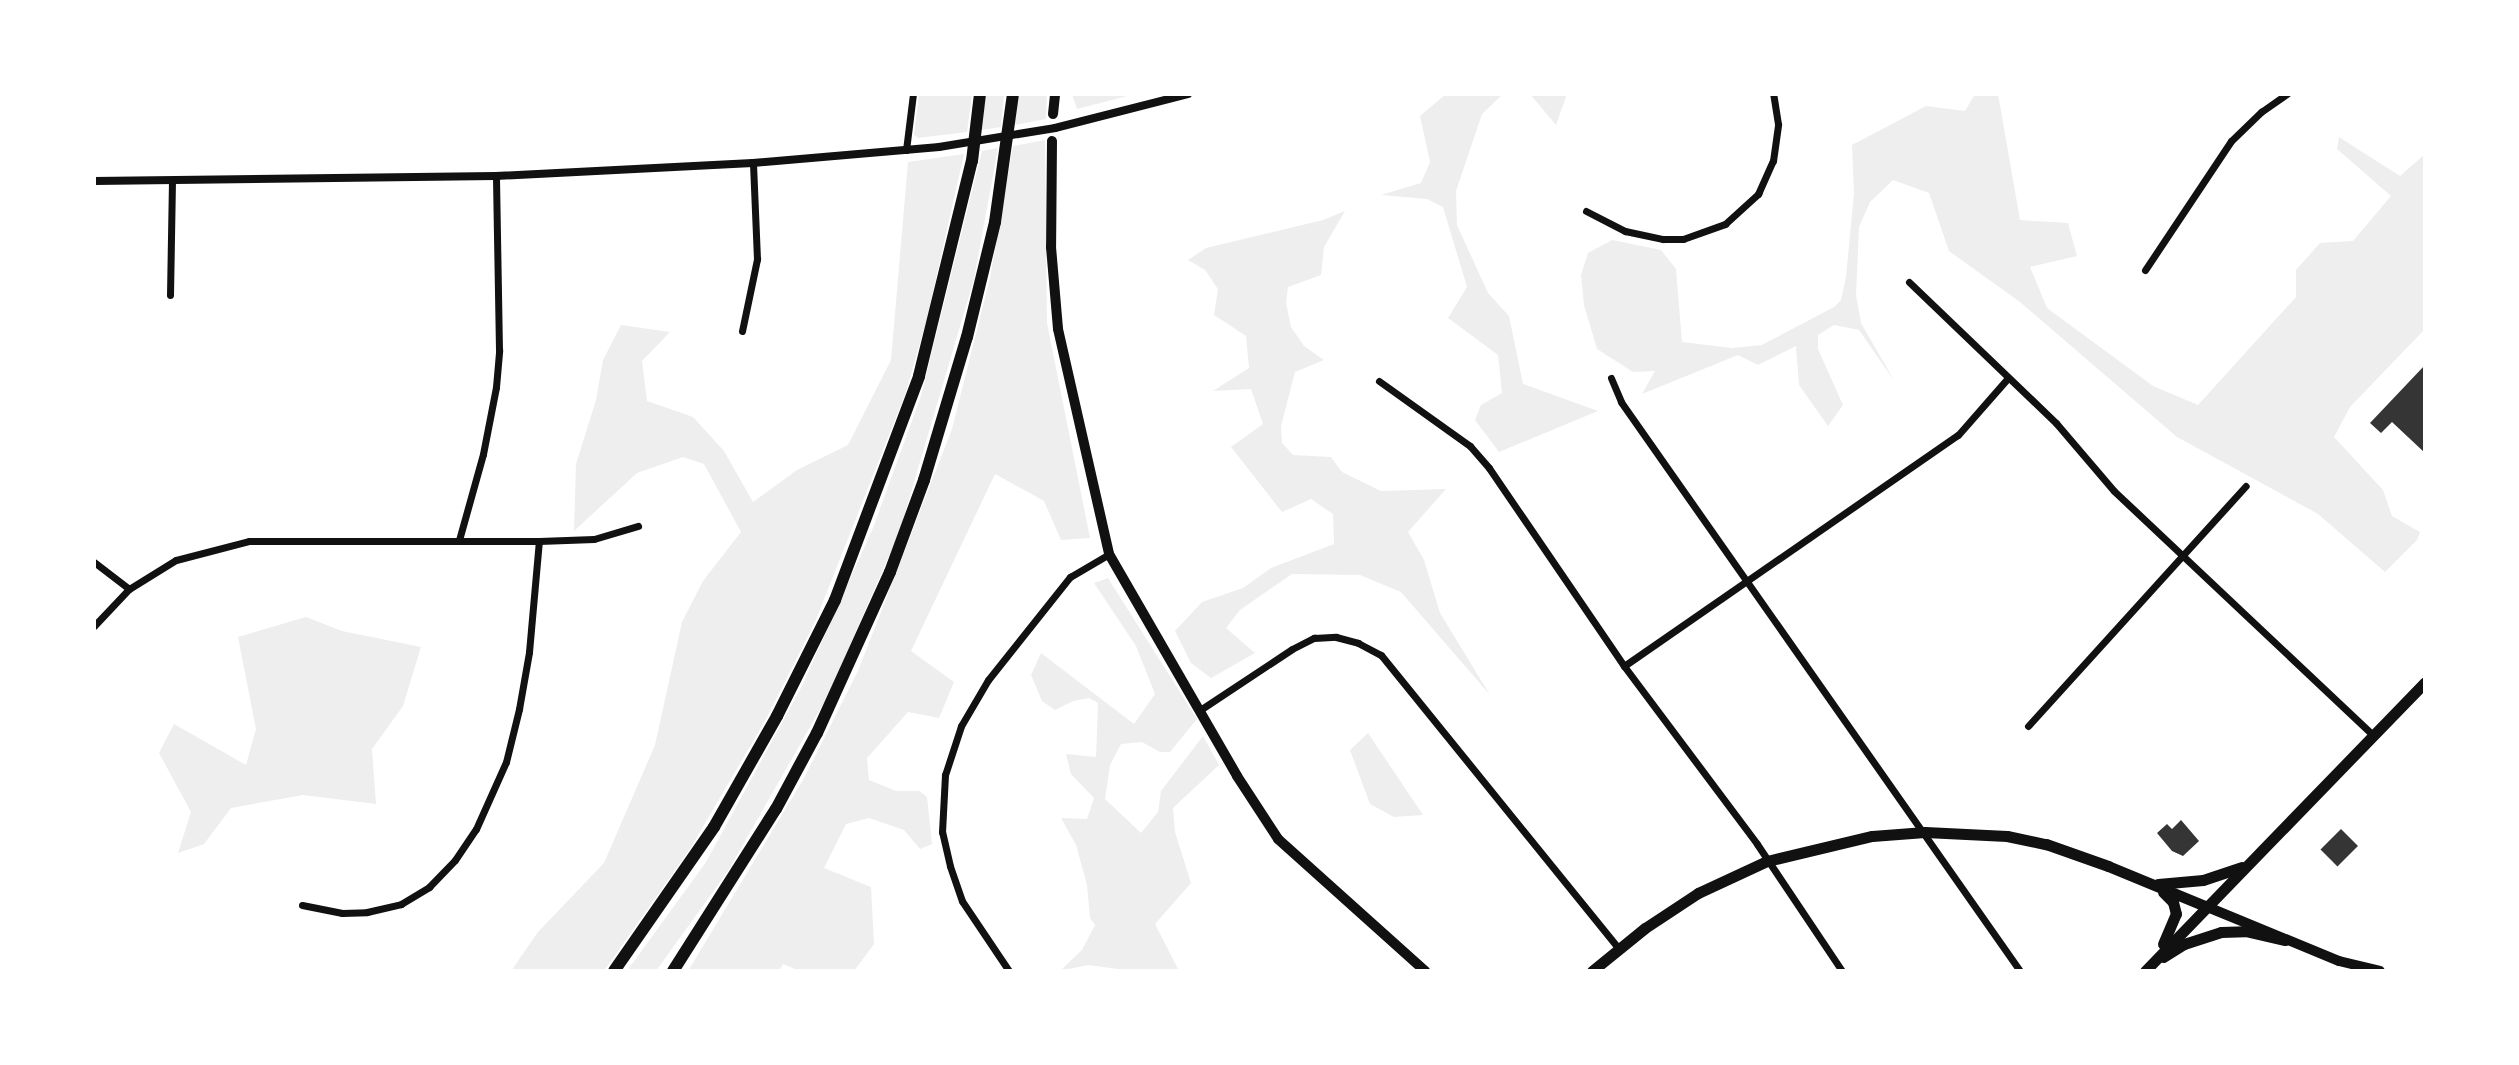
<!DOCTYPE html>
<style>
body{margin:0}
#map{position:relative;width:2519px;height:1065px;overflow:hidden;background:#fff;font-family:"Varela Round",sans-serif}
div>[style]{position:absolute}
[style*='--x']{left:calc(var(--x)*1px);top:calc(var(--y)*1px);width:calc(var(--w)*1px);rotate:calc(var(--a)*1deg)}
.green>*{inset:0;background:#eee}
.building>*{inset:0;background:#353535;transform-origin:0 0}
.minor>*{height:7px;margin:-3.5px;padding:0 3.5px;transform-origin:3.5px;border-radius:3.5px;background:#111}
.tertiary>*{height:8px;margin:-4px;padding:0 4px;transform-origin:4px;border-radius:4px;background:#111}
.secondary>*{height:10px;margin:-5px;padding:0 5px;transform-origin:5px;border-radius:5px;background:#111}
.primary>*{height:11px;margin:-5.5px;padding:0 5.5px;transform-origin:5.5px;border-radius:5.5px;background:#111}
.motorway>*{height:12px;margin:-6px;padding:0 6px;transform-origin:6px;border-radius:6px;background:#111}
span{translate:-50% -50%;white-space:nowrap;text-align:center;line-height:1.15;-webkit-text-stroke:8px #fff;paint-order:stroke}
.frame{position:absolute;inset:0;border:96px solid #fff;pointer-events:none}
</style>
<div id="map">
<div class="green">
<i style="clip-path:polygon(919px 94px,972px 94px,967px 132px,918px 138px,914px 135px)"></i>
<i style="clip-path:polygon(986px 94px,1004px 94px,1001px 127px,981px 130px)"></i>
<i style="clip-path:polygon(1017px 94px,1047px 94px,1046px 119px,1014px 125px)"></i>
<i style="clip-path:polygon(1072px 94px,1135px 94px,1077px 109px)"></i>
<i style="clip-path:polygon(1446px 94px,1517px 94px,1503px 94px,1482px 114px,1456px 191px,1457px 225px,1488px 293px,1509px 316px,1523px 384px,1598px 411px,1499px 452px,1475px 420px,1481px 405px,1502px 393px,1498px 355px,1448px 318px,1467px 287px,1443px 207px,1427px 199px,1381px 195px,1421px 183px,1430px 162px,1420px 116px)"></i>
<i style="clip-path:polygon(1530px 94px,1567px 94px,1556px 125px)"></i>
<i style="clip-path:polygon(1975px 94px,1998px 94px,2020px 220px,2068px 223px,2077px 256px,2030px 267px,2047px 308px,2153px 386px,2198px 405px,2296px 297px,2296px 270px,2320px 243px,2353px 241px,2391px 196px,2337px 149px,2339px 137px,2400px 176px,2425px 154px,2425px 329px,2350px 407px,2334px 437px,2383px 490px,2392px 516px,2420px 532px,2417px 540px,2385px 572px,2318px 514px,2177px 437px,2020px 302px,1949px 251px,1929px 193px,1893px 180px,1870px 202px,1859px 227px,1856px 295px,1861px 323px,1895px 382px,1859px 330px,1834px 325px,1818px 335px,1818px 349px,1843px 405px,1828px 426px,1799px 385px,1796px 346px,1758px 365px,1738px 355px,1642px 394px,1655px 371px,1633px 372px,1597px 349px,1584px 305px,1581px 275px,1588px 253px,1612px 240px,1661px 250px,1676px 269px,1682px 342px,1732px 348px,1762px 345px,1834px 307px,1841px 300px,1846px 277px,1854px 193px,1852px 145px,1926px 106px,1965px 111px)"></i>
<i style="clip-path:polygon(1045px 140px,1047px 323px,1090px 538px,1061px 540px,1044px 501px,995px 474px,911px 651px,954px 682px,939px 718px,908px 712px,867px 758px,869px 780px,896px 791px,919px 791px,927px 797px,932px 844px,920px 849px,904px 830px,869px 818px,846px 824px,824px 868px,871px 887px,874px 944px,854px 971px,800px 971px,783px 964px,779px 971px,688px 971px,804px 778px,858px 671px,952px 429px,990px 278px,1013px 146px)"></i>
<i style="clip-path:polygon(998px 148px,974px 279px,899px 533px,827px 697px,728px 871px,656px 971px,627px 971px,706px 862px,802px 686px,873px 528px,921px 396px,982px 151px)"></i>
<i style="clip-path:polygon(964px 154px,927px 318px,906px 392px,815px 622px,766px 719px,690px 849px,604px 971px,511px 971px,538px 932px,604px 863px,655px 745px,682px 622px,703px 581px,741px 532px,704px 464px,683px 457px,637px 473px,574px 531px,576px 464px,596px 400px,603px 360px,621px 325px,670px 332px,642px 361px,647px 401px,693px 417px,724px 451px,753px 502px,797px 470px,848px 445px,891px 360px,908px 162px)"></i>
<i style="clip-path:polygon(1345px 211px,1324px 247px,1321px 275px,1288px 287px,1286px 303px,1291px 327px,1304px 346px,1324px 360px,1295px 372px,1281px 426px,1282px 443px,1293px 455px,1331px 457px,1342px 472px,1381px 491px,1446px 489px,1408px 532px,1424px 560px,1440px 613px,1490px 695px,1401px 592px,1360px 575px,1292px 574px,1240px 610px,1226px 628px,1255px 653px,1211px 678px,1191px 663px,1175px 631px,1202px 602px,1243px 588px,1271px 568px,1334px 544px,1333px 514px,1311px 499px,1282px 512px,1231px 447px,1263px 424px,1251px 389px,1213px 391px,1249px 368px,1246px 336px,1214px 315px,1218px 289px,1205px 270px,1188px 260px,1206px 248px,1323px 220px)"></i>
<i style="clip-path:polygon(1108px 578px,1197px 719px,1170px 752px,1160px 752px,1142px 742px,1121px 744px,1110px 765px,1105px 799px,1141px 833px,1158px 812px,1161px 791px,1203px 736px,1219px 765px,1173px 808px,1175px 832px,1191px 883px,1155px 924px,1179px 971px,1133px 971px,1088px 965px,1060px 971px,1082px 950px,1095px 925px,1090px 918px,1087px 885px,1076px 845px,1061px 818px,1087px 819px,1094px 798px,1071px 774px,1066px 754px,1096px 757px,1098px 703px,1089px 698px,1073px 701px,1055px 710px,1042px 701px,1031px 675px,1041px 653px,1134px 724px,1155px 694px,1136px 646px,1094px 583px)"></i>
<i style="clip-path:polygon(306px 617px,342px 631px,421px 647px,403px 706px,372px 749px,376px 804px,303px 795px,231px 808px,204px 844px,178px 853px,191px 812px,159px 753px,174px 724px,246px 765px,256px 729px,238px 637px)"></i>
<i style="clip-path:polygon(1368px 733px,1423px 815px,1394px 817px,1370px 804px,1350px 750px)"></i>
</div>
<div class="building">
<i style="clip-path:polygon(2425px 365px,2425px 453px,2392px 422px,2381px 433px,2370px 423px)"></i>
<i style="clip-path:polygon(2181px 820px,2199px 841px,2183px 856px,2172px 851px,2157px 833px,2167px 824px,2172px 829px)"></i>
<i style="left:2341px;top:829px;width:24px;height:29px;rotate:45deg"></i>
</div>
<div class="minor">
<i style="--x:906;--y:150;--w:56;--a:-82.9"></i>
<i style="--x:1586;--y:211;--w:44;--a:27.1"></i>
<i style="--x:1625;--y:231;--w:39;--a:12"></i>
<i style="--x:1663;--y:239;--w:20;--a:0"></i>
<i style="--x:1683;--y:239;--w:45;--a:-19.7"></i>
<i style="--x:1725;--y:224;--w:45;--a:-42.3"></i>
<i style="--x:1758;--y:194;--w:36;--a:-66"></i>
<i style="--x:1773;--y:161;--w:37;--a:-82"></i>
<i style="--x:1778;--y:124;--w:30;--a:-99"></i>
<i style="--x:2145;--y:270;--w:155;--a:-56.3"></i>
<i style="--x:2231;--y:141;--w:42;--a:-44"></i>
<i style="--x:2261;--y:112;--w:32;--a:-35"></i>
<i style="--x:1909;--y:282;--w:204;--a:43.8"></i>
<i style="--x:2056;--y:423;--w:89;--a:49.5"></i>
<i style="--x:2114;--y:491;--w:357;--a:43.3"></i>
<i style="--x:170;--y:295;--w:113;--a:-89"></i>
<i style="--x:742;--y:331;--w:74;--a:-78.2"></i>
<i style="--x:757;--y:259;--w:96;--a:-92.4"></i>
<i style="--x:1611;--y:378;--w:26;--a:67"></i>
<i style="--x:1621;--y:402;--w:695;--a:54.96"></i>
<i style="--x:1379;--y:381;--w:112;--a:35.5"></i>
<i style="--x:1470;--y:446;--w:29;--a:49"></i>
<i style="--x:1489;--y:468;--w:240;--a:55.7"></i>
<i style="--x:1624;--y:666;--w:222;--a:53.2"></i>
<i style="--x:1757;--y:844;--w:153;--a:56.2"></i>
<i style="--x:459;--y:540;--w:89;--a:-74.4"></i>
<i style="--x:483;--y:454;--w:68;--a:-79"></i>
<i style="--x:496;--y:387;--w:37;--a:-85"></i>
<i style="--x:499;--y:350;--w:174;--a:-91"></i>
<i style="--x:94;--y:562;--w:44;--a:37.6"></i>
<i style="--x:94;--y:626;--w:51;--a:-46.6"></i>
<i style="--x:129;--y:589;--w:55;--a:-31.7"></i>
<i style="--x:176;--y:560;--w:75;--a:-14.6"></i>
<i style="--x:249;--y:541;--w:290;--a:0"></i>
<i style="--x:539;--y:541;--w:55;--a:-2.1"></i>
<i style="--x:594;--y:539;--w:46;--a:-16.5"></i>
<i style="--x:1624;--y:666;--w:406;--a:-34.7"></i>
<i style="--x:1958;--y:435;--w:74;--a:-48.8"></i>
<i style="--x:1200;--y:710;--w:110;--a:-33.5"></i>
<i style="--x:1292;--y:649;--w:25;--a:-27"></i>
<i style="--x:1314;--y:638;--w:22;--a:-3"></i>
<i style="--x:1336;--y:637;--w:23;--a:15"></i>
<i style="--x:1358;--y:643;--w:26;--a:28"></i>
<i style="--x:1381;--y:655;--w:377;--a:51"></i>
<i style="--x:2028;--y:726;--w:324;--a:-47.8"></i>
<i style="--x:302;--y:905;--w:41;--a:11.3"></i>
<i style="--x:342;--y:913;--w:25;--a:-2"></i>
<i style="--x:367;--y:912;--w:35;--a:-13"></i>
<i style="--x:401;--y:904;--w:33;--a:-31"></i>
<i style="--x:429;--y:887;--w:37;--a:-46"></i>
<i style="--x:455;--y:860;--w:37;--a:-56"></i>
<i style="--x:476;--y:829;--w:73;--a:-65.9"></i>
<i style="--x:506;--y:762;--w:55;--a:-76.2"></i>
<i style="--x:519;--y:709;--w:58;--a:-80"></i>
<i style="--x:529;--y:652;--w:111;--a:-84.9"></i>
<i style="--x:1009;--y:971;--w:84;--a:-123.9"></i>
<i style="--x:962;--y:901;--w:37;--a:-109"></i>
<i style="--x:950;--y:866;--w:35;--a:-103"></i>
<i style="--x:942;--y:832;--w:57;--a:-87"></i>
<i style="--x:945;--y:775;--w:52;--a:-71.9"></i>
<i style="--x:961;--y:726;--w:53;--a:-59.6"></i>
<i style="--x:988;--y:680;--w:132;--a:-51.5"></i>
<i style="--x:1070;--y:577;--w:45;--a:-30.5"></i>
</div>
<div class="tertiary">
<i style="--x:94;--y:181;--w:402;--a:-0.7"></i>
<i style="--x:496;--y:176;--w:257;--a:-2.9"></i>
<i style="--x:753;--y:163;--w:187;--a:-4.9"></i>
<i style="--x:939;--y:147;--w:118;--a:-9.3"></i>
<i style="--x:1055;--y:128;--w:137;--a:-14.3"></i>
</div>
<div class="secondary">
<i style="--x:1053;--y:114;--w:20;--a:-84"></i>
<i style="--x:1052;--y:141;--w:106;--a:90.5"></i>
<i style="--x:1051;--y:247;--w:82;--a:85.1"></i>
<i style="--x:1058;--y:329;--w:231;--a:77.2"></i>
<i style="--x:1109;--y:554;--w:256;--a:60"></i>
<i style="--x:1237;--y:776;--w:75;--a:56.9"></i>
<i style="--x:1278;--y:839;--w:198;--a:41.9"></i>
<i style="--x:2205;--y:906;--w:145;--a:22.3"></i>
<i style="--x:2339;--y:961;--w:42;--a:13.7"></i>
</div>
<div class="primary">
<i style="--x:2158;--y:884;--w:45;--a:-5.1"></i>
<i style="--x:2203;--y:880;--w:41;--a:-18.4"></i>
<i style="--x:2163;--y:944;--w:33;--a:-67"></i>
<i style="--x:2176;--y:914;--w:12;--a:-104"></i>
<i style="--x:2173;--y:902;--w:14;--a:-135"></i>
<i style="--x:2163;--y:957;--w:25;--a:-32"></i>
<i style="--x:2184;--y:944;--w:39;--a:-18"></i>
<i style="--x:2221;--y:932;--w:24;--a:-2"></i>
<i style="--x:2245;--y:931;--w:41;--a:12.7"></i>
<i style="--x:1592;--y:971;--w:68;--a:-39.1"></i>
<i style="--x:1645;--y:928;--w:64;--a:-33.4"></i>
<i style="--x:1698;--y:893;--w:76;--a:-24.9"></i>
<i style="--x:1767;--y:861;--w:108;--a:-13.4"></i>
<i style="--x:1872;--y:836;--w:53;--a:-4.3"></i>
<i style="--x:1925;--y:832;--w:82;--a:2.8"></i>
<i style="--x:2007;--y:836;--w:40;--a:12"></i>
<i style="--x:2046;--y:844;--w:66;--a:19.5"></i>
<i style="--x:2108;--y:866;--w:105;--a:22.4"></i>
<i style="--x:2145;--y:971;--w:402;--a:-45.9"></i>
</div>
<div class="motorway">
<i style="--x:614;--y:971;--w:175;--a:-55.2"></i>
<i style="--x:714;--y:827;--w:128;--a:-60.4"></i>
<i style="--x:777;--y:716;--w:130;--a:-63.4"></i>
<i style="--x:835;--y:600;--w:239;--a:-69.4"></i>
<i style="--x:919;--y:376;--w:221;--a:-76.2"></i>
<i style="--x:972;--y:161;--w:67;--a:-83.2"></i>
<i style="--x:673;--y:971;--w:192;--a:-57.6"></i>
<i style="--x:776;--y:809;--w:86;--a:-61.7"></i>
<i style="--x:817;--y:733;--w:177;--a:-65.6"></i>
<i style="--x:890;--y:572;--w:98;--a:-69.7"></i>
<i style="--x:924;--y:480;--w:149;--a:-73.3"></i>
<i style="--x:967;--y:337;--w:118;--a:-76.3"></i>
<i style="--x:995;--y:222;--w:129;--a:-82"></i>
</div>
<div class="frame"></div>
</div>
